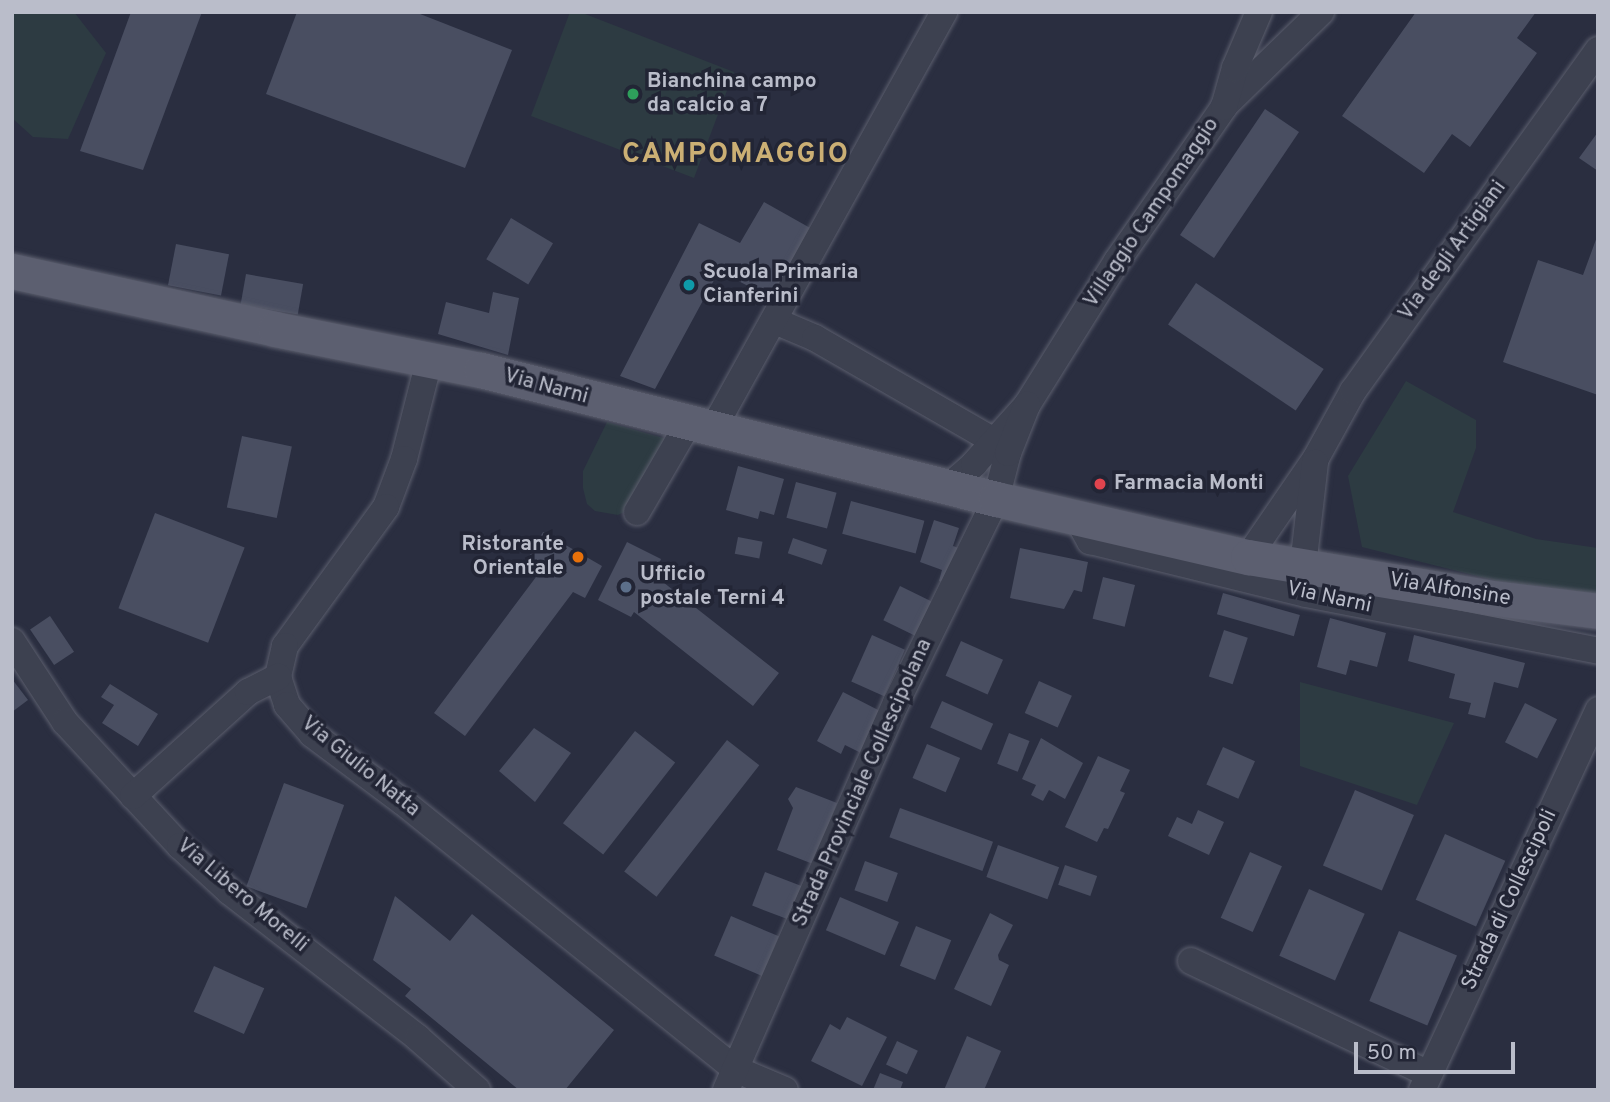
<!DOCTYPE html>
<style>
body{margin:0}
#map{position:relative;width:1610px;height:1102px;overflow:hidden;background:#2a2e40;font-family:Overpass,sans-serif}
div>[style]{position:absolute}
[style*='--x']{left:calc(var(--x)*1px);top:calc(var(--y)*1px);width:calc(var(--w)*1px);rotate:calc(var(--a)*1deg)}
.green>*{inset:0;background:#2d3b42}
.building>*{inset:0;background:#494e61;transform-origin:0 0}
.roads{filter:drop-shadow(0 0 2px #5b5e6d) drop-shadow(0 0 2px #5b5e6d)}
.minor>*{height:26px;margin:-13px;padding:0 13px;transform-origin:13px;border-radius:13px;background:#3d4150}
.major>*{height:35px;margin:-17.5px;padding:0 17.5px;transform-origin:17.5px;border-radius:17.5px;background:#5c5f70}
.dots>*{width:19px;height:19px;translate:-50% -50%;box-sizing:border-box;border:4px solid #222535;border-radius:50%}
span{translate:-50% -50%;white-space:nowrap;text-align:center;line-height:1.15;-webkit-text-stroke:7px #222535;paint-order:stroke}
.poi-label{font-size:21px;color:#babdca;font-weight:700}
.left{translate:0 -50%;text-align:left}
.right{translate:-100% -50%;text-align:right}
.street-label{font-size:21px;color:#babdca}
.district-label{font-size:28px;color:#cbaf74;font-weight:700;letter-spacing:2px}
.frame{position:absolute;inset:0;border:14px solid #babdca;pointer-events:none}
.scale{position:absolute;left:1354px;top:1042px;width:161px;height:32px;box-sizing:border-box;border:4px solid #babdca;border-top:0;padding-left:9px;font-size:21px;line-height:24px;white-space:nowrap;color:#babdca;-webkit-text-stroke:5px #222535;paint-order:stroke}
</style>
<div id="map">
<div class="green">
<i style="clip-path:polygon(12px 12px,74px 12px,106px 53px,68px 139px,33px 137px,12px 118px)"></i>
<i style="clip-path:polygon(570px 12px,580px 12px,734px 72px,694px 178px,531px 116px)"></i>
<i style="clip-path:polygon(1406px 381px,1476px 420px,1476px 448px,1453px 512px,1536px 539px,1598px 548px,1598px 594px,1497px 581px,1362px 547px,1348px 476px)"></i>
<i style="clip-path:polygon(607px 422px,674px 441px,626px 511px,618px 515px,595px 511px,587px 504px,583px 488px,583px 471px)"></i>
<i style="clip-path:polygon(1300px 682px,1454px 723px,1417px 805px,1300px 766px)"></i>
</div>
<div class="building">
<i style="clip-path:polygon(131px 12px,202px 12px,143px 170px,80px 151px)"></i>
<i style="clip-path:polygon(297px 12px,415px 12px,512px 50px,465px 168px,266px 94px)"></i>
<i style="clip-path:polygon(1416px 12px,1536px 12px,1517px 38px,1537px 53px,1470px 147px,1452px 134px,1424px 173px,1342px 116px)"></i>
<i style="left:1265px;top:109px;width:41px;height:152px;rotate:34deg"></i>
<i style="clip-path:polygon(1598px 132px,1598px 171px,1579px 158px)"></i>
<i style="clip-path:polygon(764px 202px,812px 229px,775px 300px,719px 271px,655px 389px,620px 376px,699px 223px,740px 243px)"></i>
<i style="left:511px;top:218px;width:49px;height:48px;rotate:31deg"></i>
<i style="clip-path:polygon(1598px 234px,1598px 395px,1503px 362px,1538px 260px,1583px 275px)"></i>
<i style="left:176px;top:244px;width:54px;height:42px;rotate:11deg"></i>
<i style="left:246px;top:274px;width:58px;height:31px;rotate:10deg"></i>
<i style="left:1196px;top:283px;width:154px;height:50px;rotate:34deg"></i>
<i style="clip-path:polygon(493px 292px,519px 298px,508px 355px,438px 334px,446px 302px,489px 313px)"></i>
<i style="left:242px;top:436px;width:51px;height:73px;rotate:12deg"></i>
<i style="clip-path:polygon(738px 466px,784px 479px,774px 515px,760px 511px,758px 519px,726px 510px)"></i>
<i style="left:796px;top:482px;width:42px;height:37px;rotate:15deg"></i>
<i style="left:851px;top:501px;width:76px;height:34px;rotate:15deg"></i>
<i style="left:155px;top:513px;width:96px;height:102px;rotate:21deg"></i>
<i style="clip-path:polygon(934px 520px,959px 528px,953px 546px,964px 550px,952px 586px,939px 581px,942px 570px,920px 562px)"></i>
<i style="clip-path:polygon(543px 532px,602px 566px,585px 598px,573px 592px,465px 736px,434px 713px,539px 573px,525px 564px)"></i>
<i style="left:738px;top:537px;width:25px;height:17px;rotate:11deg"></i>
<i style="left:793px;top:538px;width:36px;height:16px;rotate:19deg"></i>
<i style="clip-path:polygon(627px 542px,661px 559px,654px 575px,779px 673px,753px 706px,634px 612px,631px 617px,598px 600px)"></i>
<i style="clip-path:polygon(1020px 548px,1088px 562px,1082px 592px,1074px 590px,1064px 609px,1010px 598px)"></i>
<i style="left:1103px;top:577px;width:33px;height:43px;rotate:14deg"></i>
<i style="left:900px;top:586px;width:41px;height:38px;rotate:26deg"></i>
<i style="left:1223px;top:593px;width:80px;height:22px;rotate:16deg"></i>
<i style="left:50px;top:616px;width:43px;height:24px;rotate:56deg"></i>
<i style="clip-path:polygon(1330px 618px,1386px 633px,1377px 667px,1350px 660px,1346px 675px,1317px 667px)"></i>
<i style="left:1224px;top:630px;width:25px;height:49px;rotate:18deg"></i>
<i style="left:872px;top:635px;width:36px;height:51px;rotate:24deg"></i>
<i style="clip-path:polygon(1414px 635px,1525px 663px,1518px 688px,1494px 682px,1485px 718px,1468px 714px,1471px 703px,1449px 698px,1455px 674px,1408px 661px)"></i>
<i style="left:961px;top:641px;width:46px;height:38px;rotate:24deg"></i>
<i style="clip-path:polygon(12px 679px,28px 700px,12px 712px)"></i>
<i style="left:1039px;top:681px;width:36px;height:35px;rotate:24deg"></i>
<i style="clip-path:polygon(110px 684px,158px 714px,138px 746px,102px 723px,114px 705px,101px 697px)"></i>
<i style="clip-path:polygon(843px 692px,884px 713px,863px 754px,845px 745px,841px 754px,817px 741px)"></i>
<i style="left:942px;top:701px;width:56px;height:29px;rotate:24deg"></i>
<i style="left:1525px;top:703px;width:36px;height:44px;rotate:27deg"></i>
<i style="clip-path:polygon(534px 728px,571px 753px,535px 802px,499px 771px)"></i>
<i style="left:635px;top:731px;width:51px;height:117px;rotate:38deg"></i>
<i style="left:1009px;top:733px;width:22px;height:33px;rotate:21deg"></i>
<i style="clip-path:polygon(1041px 738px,1083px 763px,1065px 799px,1049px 790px,1043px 801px,1031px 795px,1036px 785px,1022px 779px)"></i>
<i style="left:727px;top:740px;width:41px;height:167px;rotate:38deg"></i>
<i style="left:927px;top:744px;width:36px;height:37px;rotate:23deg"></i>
<i style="left:1223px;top:747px;width:35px;height:41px;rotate:24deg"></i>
<i style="clip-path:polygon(1098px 756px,1130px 770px,1120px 791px,1125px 793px,1108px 829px,1104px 828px,1097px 842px,1065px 827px)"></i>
<i style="left:284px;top:783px;width:64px;height:110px;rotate:20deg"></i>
<i style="clip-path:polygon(796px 787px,837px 803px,813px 864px,777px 850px,793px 808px,788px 799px)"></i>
<i style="left:1355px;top:790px;width:64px;height:82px;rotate:23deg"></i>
<i style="left:900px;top:808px;width:99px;height:31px;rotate:20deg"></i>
<i style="clip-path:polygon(1198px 810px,1224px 822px,1209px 855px,1168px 836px,1177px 817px,1192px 824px)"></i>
<i style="left:1445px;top:834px;width:66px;height:72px;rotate:24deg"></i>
<i style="left:998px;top:845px;width:65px;height:34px;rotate:20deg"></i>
<i style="left:1250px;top:852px;width:35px;height:72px;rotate:24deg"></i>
<i style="left:865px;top:861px;width:35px;height:31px;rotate:20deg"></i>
<i style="left:1065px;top:865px;width:34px;height:21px;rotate:19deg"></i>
<i style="left:765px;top:872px;width:39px;height:36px;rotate:21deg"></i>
<i style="left:1309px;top:889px;width:61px;height:73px;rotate:24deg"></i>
<i style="clip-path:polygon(395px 896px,450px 941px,472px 914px,614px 1030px,565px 1090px,519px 1090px,405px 996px,411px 989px,373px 960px)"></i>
<i style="left:840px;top:897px;width:64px;height:36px;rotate:23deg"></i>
<i style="clip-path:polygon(990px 913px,1013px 925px,998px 955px,999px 960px,1009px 965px,991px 1006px,954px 989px)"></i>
<i style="left:731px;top:916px;width:52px;height:43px;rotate:23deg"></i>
<i style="left:916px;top:926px;width:38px;height:43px;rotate:22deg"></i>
<i style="left:1399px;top:931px;width:63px;height:76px;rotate:23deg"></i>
<i style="left:214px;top:966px;width:55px;height:50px;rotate:24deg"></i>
<i style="clip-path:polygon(847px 1017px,887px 1037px,862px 1086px,811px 1061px,830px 1024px,840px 1030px)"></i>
<i style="clip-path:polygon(967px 1036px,1001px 1051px,984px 1090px,944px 1090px)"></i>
<i style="left:897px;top:1041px;width:23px;height:26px;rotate:25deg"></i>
<i style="clip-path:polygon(880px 1073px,903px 1082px,900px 1090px,873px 1090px)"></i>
</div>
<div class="roads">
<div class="minor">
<i style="--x:1224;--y:106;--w:135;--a:-44.1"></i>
<i style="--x:775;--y:321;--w:43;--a:23"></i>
<i style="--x:815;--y:338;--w:207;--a:29.9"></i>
<i style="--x:429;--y:361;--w:101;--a:104.3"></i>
<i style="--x:404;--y:459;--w:51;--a:110.6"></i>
<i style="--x:386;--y:507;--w:172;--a:126"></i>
<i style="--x:285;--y:646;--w:32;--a:103"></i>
<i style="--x:278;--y:677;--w:29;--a:72"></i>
<i style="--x:287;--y:705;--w:38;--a:49"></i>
<i style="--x:312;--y:734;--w:114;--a:36.8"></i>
<i style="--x:403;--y:802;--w:426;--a:38.8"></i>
<i style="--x:735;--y:1069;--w:54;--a:22.8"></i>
<i style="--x:713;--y:429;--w:477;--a:-61"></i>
<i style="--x:948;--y:487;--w:35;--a:-41"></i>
<i style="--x:974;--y:464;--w:79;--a:-48.1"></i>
<i style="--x:1027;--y:405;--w:170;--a:-58"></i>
<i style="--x:1117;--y:261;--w:188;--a:-55.2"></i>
<i style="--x:1224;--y:107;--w:41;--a:-74.2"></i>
<i style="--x:1235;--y:68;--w:61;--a:-66.8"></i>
<i style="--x:637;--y:512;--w:102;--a:-59.9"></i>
<i style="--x:1076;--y:516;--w:29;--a:61"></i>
<i style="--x:1090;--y:541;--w:222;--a:13.8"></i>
<i style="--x:1306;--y:594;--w:298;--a:11"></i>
<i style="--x:1248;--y:557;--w:120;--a:-55.5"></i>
<i style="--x:1316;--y:458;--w:77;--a:-61.1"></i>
<i style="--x:1353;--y:391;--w:420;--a:-54.3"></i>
<i style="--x:1303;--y:566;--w:104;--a:-83.4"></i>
<i style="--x:12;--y:641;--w:97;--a:56.8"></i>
<i style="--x:65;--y:722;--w:169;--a:47.2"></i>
<i style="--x:180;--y:846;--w:68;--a:42.6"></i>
<i style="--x:230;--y:892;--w:238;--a:37.8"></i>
<i style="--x:418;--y:1038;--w:79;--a:41.4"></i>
<i style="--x:133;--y:796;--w:155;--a:-42.1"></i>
<i style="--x:248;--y:692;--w:34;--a:-27"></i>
<i style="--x:1191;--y:961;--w:263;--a:25.4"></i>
<i style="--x:726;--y:1090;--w:423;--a:-66.3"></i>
<i style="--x:896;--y:703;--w:227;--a:-63.9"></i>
<i style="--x:996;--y:499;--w:48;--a:-75.4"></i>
<i style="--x:1008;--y:453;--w:52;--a:-68.4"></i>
<i style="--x:1422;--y:1090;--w:419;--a:-65.1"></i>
</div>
<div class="major">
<i style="--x:12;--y:271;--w:269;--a:12.4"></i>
<i style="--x:275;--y:329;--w:210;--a:11.3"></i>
<i style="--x:481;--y:370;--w:531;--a:14.06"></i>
<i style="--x:996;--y:499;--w:259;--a:13"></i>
<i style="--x:1248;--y:557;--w:241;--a:9.5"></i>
<i style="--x:1486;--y:597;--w:113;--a:7.1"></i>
</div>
</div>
<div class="dots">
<i style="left:633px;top:94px;background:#2e9e5b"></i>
<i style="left:689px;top:285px;background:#0f9aa8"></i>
<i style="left:1100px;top:484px;background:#e0444e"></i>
<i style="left:578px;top:557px;background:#e8710a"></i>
<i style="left:626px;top:587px;background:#5c6f8a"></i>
</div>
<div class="poi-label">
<span class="left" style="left:647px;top:94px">Bianchina campo<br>da calcio a 7</span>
<span class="left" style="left:703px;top:285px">Scuola Primaria<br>Cianferini</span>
<span class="left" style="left:1114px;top:484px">Farmacia Monti</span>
<span class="right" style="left:564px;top:557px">Ristorante<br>Orientale</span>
<span class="left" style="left:640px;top:587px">Ufficio<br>postale Terni 4</span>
</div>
<div class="street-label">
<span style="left:1152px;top:213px;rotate:-56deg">Villaggio Campomaggio</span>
<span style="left:1453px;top:251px;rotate:-54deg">Via degli Artigiani</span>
<span style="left:546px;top:387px;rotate:15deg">Via Narni</span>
<span style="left:1450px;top:590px;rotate:9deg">Via Alfonsine</span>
<span style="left:1329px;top:598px;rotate:12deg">Via Narni</span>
<span style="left:360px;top:767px;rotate:39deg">Via Giulio Natta</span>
<span style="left:863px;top:783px;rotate:-66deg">Strada Provinciale Collescipolana</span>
<span style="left:242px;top:896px;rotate:40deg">Via Libero Morelli</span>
<span style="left:1510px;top:900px;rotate:-65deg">Strada di Collescipoli</span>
</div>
<div class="district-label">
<span style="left:736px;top:155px">CAMPOMAGGIO</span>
</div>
<div class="frame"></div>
<div class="scale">50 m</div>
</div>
